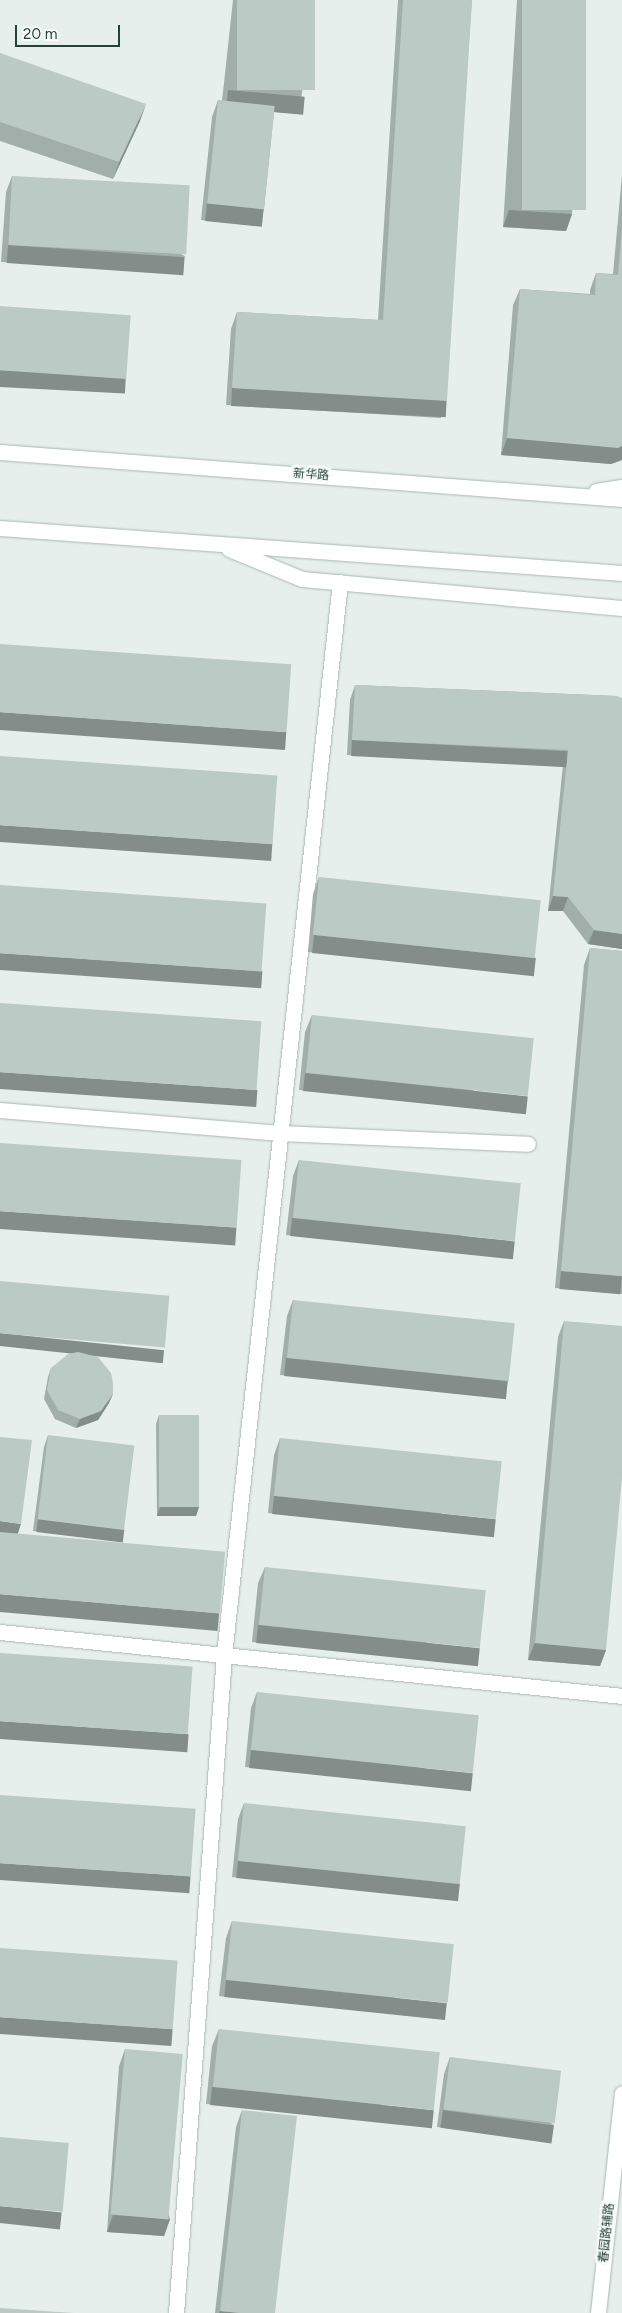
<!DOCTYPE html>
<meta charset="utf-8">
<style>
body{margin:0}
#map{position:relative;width:622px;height:2313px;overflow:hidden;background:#e6efeb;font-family:Figtree,"Noto Sans SC",sans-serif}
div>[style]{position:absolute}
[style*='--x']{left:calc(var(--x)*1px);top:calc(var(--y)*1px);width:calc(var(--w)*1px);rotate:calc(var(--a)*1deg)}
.roads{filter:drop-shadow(0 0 1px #a8b8b2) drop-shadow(0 0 1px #a8b8b2)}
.lane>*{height:15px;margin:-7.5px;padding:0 7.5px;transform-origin:7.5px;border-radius:7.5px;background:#fff}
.street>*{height:15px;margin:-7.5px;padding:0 7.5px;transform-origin:7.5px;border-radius:7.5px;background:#fff}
.secondary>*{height:15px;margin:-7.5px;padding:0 7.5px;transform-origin:7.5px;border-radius:7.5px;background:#fff}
.wall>*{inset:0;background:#a1aea9}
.shaded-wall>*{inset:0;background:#838d89;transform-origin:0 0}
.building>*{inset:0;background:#bbcac4;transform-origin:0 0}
span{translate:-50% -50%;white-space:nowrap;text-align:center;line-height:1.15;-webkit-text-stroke:5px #f7fbf9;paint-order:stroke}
.street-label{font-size:12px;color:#24423a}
.scale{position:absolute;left:15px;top:25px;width:105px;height:22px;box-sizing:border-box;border:2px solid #24423a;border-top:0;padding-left:6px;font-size:15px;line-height:18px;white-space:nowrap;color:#24423a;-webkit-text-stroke:4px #f7fbf9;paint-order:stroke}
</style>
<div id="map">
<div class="roads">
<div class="lane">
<i style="--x:0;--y:1110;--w:281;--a:4.7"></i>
<i style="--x:280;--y:1133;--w:248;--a:2.5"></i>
<i style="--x:176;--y:2313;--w:660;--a:-85.83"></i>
<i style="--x:224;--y:1655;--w:1079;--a:-83.83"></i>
</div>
<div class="street">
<i style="--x:0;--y:1632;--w:625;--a:5.87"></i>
</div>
<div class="secondary">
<i style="--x:0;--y:452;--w:624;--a:4.32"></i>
<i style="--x:596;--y:491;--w:26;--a:-9"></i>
<i style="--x:0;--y:528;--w:624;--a:4.14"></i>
<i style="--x:229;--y:549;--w:79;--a:22.3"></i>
<i style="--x:302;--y:579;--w:321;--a:5.2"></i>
<i style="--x:598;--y:2313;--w:221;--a:-83.8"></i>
</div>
</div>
<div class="wall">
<i style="clip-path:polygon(233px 0,315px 0,299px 114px,274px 112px,264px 209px,258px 226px,201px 220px,212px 117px,218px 100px,222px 101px)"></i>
<i style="clip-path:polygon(398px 0,472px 0,441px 418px,226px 405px,231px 329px,237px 312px,378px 320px)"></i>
<i style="clip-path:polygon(517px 0,586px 0,572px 214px,566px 231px,503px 227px)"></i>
<i style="clip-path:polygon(0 53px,140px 121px,113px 179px,0 141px)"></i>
<i style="clip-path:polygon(622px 175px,622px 460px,611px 464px,501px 455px,513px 305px,520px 289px,590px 294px,590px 290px,596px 273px,613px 274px)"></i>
<i style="clip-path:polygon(12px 176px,185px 256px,179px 273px,1px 262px,6px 192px)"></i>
<i style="clip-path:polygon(355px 685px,617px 696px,622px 949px,588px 944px,563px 911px,548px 911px,563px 765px,347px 755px,350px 700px)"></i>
<i style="clip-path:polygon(319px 877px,536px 958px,529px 974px,308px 952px,313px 894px)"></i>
<i style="clip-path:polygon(590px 948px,622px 951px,622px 1294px,555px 1288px,584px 965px)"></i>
<i style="clip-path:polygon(312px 1015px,521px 1113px,299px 1090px,305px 1032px)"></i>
<i style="clip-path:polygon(299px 1160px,509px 1257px,286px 1235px,293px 1176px)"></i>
<i style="clip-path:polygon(293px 1300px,508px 1380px,502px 1397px,280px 1375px,287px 1316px)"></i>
<i style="clip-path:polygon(564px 1321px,606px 1650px,600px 1666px,528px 1660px,558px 1337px)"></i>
<i style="clip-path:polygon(0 1346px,159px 1361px,87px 1354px,109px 1403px,98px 1420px,76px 1428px,55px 1419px,44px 1399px,48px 1377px,51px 1368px,74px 1353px)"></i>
<i style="clip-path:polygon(159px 1415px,199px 1507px,196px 1516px,157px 1516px,156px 1424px)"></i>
<i style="clip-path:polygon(48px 1435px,119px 1541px,33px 1531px,44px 1447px)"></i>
<i style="clip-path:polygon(280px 1438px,490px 1536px,268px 1513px,274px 1455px)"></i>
<i style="clip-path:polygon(265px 1567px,474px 1664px,252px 1642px,258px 1583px)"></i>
<i style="clip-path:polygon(257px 1692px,467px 1789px,245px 1767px,251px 1708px)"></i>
<i style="clip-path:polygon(244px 1803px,460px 1883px,454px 1900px,232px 1877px,238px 1819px)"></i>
<i style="clip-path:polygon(232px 1921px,441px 2019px,219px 1996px,226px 1938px)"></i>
<i style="clip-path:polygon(219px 2029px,428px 2126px,206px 2104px,212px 2046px)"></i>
<i style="clip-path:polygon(125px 2049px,170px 2219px,164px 2236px,107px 2232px,119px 2066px)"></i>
<i style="clip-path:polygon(450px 2057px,554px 2125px,548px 2141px,437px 2127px,444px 2074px)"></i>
<i style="clip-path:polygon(242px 2110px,275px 2313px,215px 2313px,236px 2127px)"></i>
</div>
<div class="shaded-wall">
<i style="left:228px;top:90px;width:77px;height:18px;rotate:5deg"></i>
<i style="clip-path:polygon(146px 104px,140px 121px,113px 179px,119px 162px)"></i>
<i style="left:207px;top:203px;width:57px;height:18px;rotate:6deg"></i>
<i style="clip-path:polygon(509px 210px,572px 214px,566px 231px,503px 227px)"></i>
<i style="left:8px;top:245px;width:177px;height:18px;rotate:4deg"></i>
<i style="left:0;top:370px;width:126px;height:17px;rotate:3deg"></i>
<i style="left:232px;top:388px;width:215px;height:18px;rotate:3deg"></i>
<i style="clip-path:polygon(507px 438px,622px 446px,622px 460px,611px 464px,501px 455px)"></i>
<i style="left:0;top:712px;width:287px;height:18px;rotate:4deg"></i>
<i style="left:352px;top:740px;width:216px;height:16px;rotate:3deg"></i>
<i style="left:0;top:825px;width:273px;height:17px;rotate:4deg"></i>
<i style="clip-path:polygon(553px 896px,568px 897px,563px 911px,548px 911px)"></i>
<i style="clip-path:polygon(594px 930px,622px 934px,622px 949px,588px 944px)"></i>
<i style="left:314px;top:935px;width:223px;height:18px;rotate:6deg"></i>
<i style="left:0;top:953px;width:263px;height:17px;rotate:4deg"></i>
<i style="left:0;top:1072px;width:258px;height:17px;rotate:4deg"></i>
<i style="left:305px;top:1073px;width:224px;height:18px;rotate:6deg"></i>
<i style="left:0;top:1211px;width:237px;height:18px;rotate:4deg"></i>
<i style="left:292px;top:1218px;width:224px;height:18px;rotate:6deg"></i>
<i style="left:561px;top:1271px;width:61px;height:18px;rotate:5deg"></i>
<i style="left:0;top:1333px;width:165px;height:13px;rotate:6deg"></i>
<i style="left:286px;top:1358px;width:223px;height:18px;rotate:6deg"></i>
<i style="clip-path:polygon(113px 1394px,109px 1403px,98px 1420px,76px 1428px,80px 1419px)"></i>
<i style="left:274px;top:1496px;width:223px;height:18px;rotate:6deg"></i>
<i style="clip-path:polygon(160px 1507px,199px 1507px,196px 1516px,157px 1516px)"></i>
<i style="left:38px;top:1519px;width:87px;height:13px;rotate:7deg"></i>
<i style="clip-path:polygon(0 1521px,21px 1524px,17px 1536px,0 1534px)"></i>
<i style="left:0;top:1594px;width:220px;height:18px;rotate:5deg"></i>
<i style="left:258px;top:1625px;width:223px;height:18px;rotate:6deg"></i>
<i style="clip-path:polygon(535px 1643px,606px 1650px,600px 1666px,528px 1660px)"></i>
<i style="left:0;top:1721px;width:189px;height:18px;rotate:4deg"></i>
<i style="left:251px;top:1750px;width:223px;height:18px;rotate:6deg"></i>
<i style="left:238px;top:1861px;width:223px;height:17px;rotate:6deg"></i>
<i style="left:0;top:1863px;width:191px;height:17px;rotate:4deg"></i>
<i style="left:226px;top:1980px;width:222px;height:17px;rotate:6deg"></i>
<i style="left:0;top:2017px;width:173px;height:17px;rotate:4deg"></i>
<i style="left:212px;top:2087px;width:223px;height:18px;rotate:6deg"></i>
<i style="left:443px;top:2110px;width:112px;height:18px;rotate:8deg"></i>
<i style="left:0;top:2206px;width:62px;height:17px;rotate:6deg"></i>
<i style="clip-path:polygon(113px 2215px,170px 2219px,164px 2236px,107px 2232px)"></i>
<i style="clip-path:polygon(220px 2311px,240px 2313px,219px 2313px)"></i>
</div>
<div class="building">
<i style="left:237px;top:0;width:78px;height:90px"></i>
<i style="clip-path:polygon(403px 0,472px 0,447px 401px,232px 388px,237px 312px,383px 320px)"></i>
<i style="left:522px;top:0;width:64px;height:210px"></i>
<i style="clip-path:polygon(0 53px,146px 104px,119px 162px,0 122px)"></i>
<i style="left:218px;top:100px;width:57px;height:104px;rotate:6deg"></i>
<i style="left:12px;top:176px;width:178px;height:69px;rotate:3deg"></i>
<i style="clip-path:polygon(622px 229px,622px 446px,618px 448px,507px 438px,520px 289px,595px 295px,596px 273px,618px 275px)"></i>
<i style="left:0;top:306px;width:131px;height:64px;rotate:4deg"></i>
<i style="left:0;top:644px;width:292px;height:68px;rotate:4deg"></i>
<i style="clip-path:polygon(355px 685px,617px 696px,622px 698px,622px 934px,594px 930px,568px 897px,553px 896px,568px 750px,352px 740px)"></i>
<i style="left:0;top:756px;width:278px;height:69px;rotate:4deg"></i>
<i style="left:319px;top:877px;width:223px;height:58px;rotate:6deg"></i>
<i style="left:0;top:885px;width:267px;height:68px;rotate:4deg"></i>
<i style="clip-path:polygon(590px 948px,622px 951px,622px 1276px,561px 1271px)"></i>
<i style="left:0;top:1003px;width:262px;height:69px;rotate:4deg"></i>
<i style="left:312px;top:1015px;width:223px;height:58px;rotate:6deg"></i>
<i style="left:0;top:1143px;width:242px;height:68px;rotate:4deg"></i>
<i style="left:299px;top:1160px;width:223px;height:58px;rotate:6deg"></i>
<i style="left:0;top:1281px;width:170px;height:52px;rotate:5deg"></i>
<i style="left:293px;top:1300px;width:223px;height:58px;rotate:6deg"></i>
<i style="clip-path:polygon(564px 1321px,622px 1326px,622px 1478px,606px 1650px,535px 1643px)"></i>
<i style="clip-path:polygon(78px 1352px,98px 1357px,111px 1373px,113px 1383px,113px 1394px,101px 1411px,80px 1419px,58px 1410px,47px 1390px,51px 1368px,68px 1354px)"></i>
<i style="left:159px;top:1415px;width:40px;height:92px"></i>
<i style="left:48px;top:1435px;width:87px;height:85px;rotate:7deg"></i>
<i style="clip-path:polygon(0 1437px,32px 1440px,21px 1524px,0 1521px)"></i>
<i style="left:280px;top:1438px;width:223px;height:58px;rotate:6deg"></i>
<i style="left:0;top:1532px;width:226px;height:62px;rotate:5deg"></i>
<i style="left:265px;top:1567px;width:222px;height:58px;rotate:6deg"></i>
<i style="left:0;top:1653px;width:193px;height:68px;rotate:4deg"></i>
<i style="left:257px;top:1692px;width:223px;height:58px;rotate:6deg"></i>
<i style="left:0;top:1795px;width:196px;height:68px;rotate:4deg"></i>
<i style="left:244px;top:1803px;width:223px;height:58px;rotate:6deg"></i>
<i style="left:232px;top:1921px;width:223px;height:59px;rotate:6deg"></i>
<i style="left:0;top:1948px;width:178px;height:69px;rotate:4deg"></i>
<i style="left:219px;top:2029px;width:222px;height:58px;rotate:6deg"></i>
<i style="left:125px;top:2049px;width:58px;height:166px;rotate:5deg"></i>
<i style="left:450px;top:2057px;width:112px;height:53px;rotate:7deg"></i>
<i style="clip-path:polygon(242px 2110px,297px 2116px,275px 2313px,240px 2313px,220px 2311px)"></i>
<i style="left:0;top:2137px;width:69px;height:69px;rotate:5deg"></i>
<i style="clip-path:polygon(0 2308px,74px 2313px,0 2313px)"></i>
</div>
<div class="street-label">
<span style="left:311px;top:475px;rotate:4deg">新华路</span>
<span style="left:607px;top:2233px;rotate:-84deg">春园路辅路</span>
</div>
<div class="scale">20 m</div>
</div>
